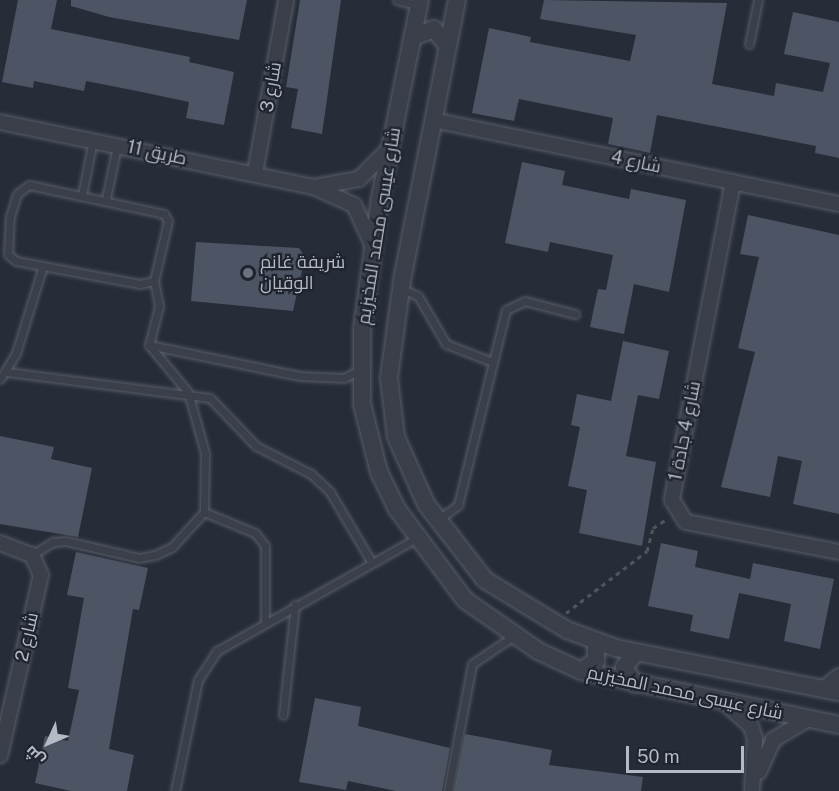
<!DOCTYPE html>
<meta charset="utf-8">
<style>
body{margin:0}
#map{position:relative;width:839px;height:791px;overflow:hidden;background:#262d39;font-family:"Public Sans",Cairo,sans-serif}
div>[style]{position:absolute}
[style*='--x']{left:calc(var(--x)*1px);top:calc(var(--y)*1px);width:calc(var(--w)*1px);rotate:calc(var(--a)*1deg)}
.building>*{inset:0;background:#4d5463}
.path>*{height:3px;margin-top:-1.5px;transform-origin:0;background:repeating-linear-gradient(90deg,#4a585c 0 4.5px,transparent 0 9px)}
.roads{filter:drop-shadow(0 0 2px #585d68) drop-shadow(0 0 2px #585d68)}
.service>*{height:7px;margin:-3.5px;padding:0 3.5px;transform-origin:3.5px;border-radius:3.5px;background:#3a3f4a}
.minor>*{height:14px;margin:-7px;padding:0 7px;transform-origin:7px;border-radius:7px;background:#3a3f4a}
.tertiary>*{height:16px;margin:-8px;padding:0 8px;transform-origin:8px;border-radius:8px;background:#3a3f4a}
.dots>*{width:16px;height:16px;translate:-50% -50%;box-sizing:border-box;border:3px solid #1f242f;border-radius:50%}
span{translate:-50% -50%;white-space:nowrap;text-align:center;line-height:1.15;-webkit-text-stroke:4.5px #1f242f;paint-order:stroke}
.street-label{font-size:18px;color:#b5bac5}
.poi-label{font-size:18px;color:#b5bac5}
.left{translate:0 -50%;text-align:left}
.north{position:absolute;left:18px;top:713px;width:60px;height:60px;-webkit-text-stroke:4px #1f242f;paint-order:stroke;rotate:226deg;font-size:16px;font-weight:700;line-height:24px;text-align:center;color:#b5bac5}
.north::after{content:'';display:block;margin:auto;width:21px;height:27px;background:#b5bac5;clip-path:polygon(50% 0,100% 100%,50% 72%,0 100%)}
.scale{position:absolute;left:626px;top:746px;width:118px;height:27px;box-sizing:border-box;border:3px solid #b5bac5;border-top:0;padding-left:8px;font-size:18px;line-height:21px;white-space:nowrap;color:#b5bac5;-webkit-text-stroke:4px #1f242f;paint-order:stroke}
</style>
<div id="map">
<div class="building">
<i style="clip-path:polygon(18px 0,57px 0,51px 29px,190px 57px,189px 62px,234px 72px,224px 125px,186px 118px,189px 102px,137px 91px,86px 81px,84px 91px,34px 81px,33px 88px,2px 82px)"></i>
<i style="clip-path:polygon(71px 0,247px 0,239px 40px,109px 17px,71px 6px)"></i>
<i style="clip-path:polygon(300px 0,341px 0,322px 134px,291px 128px,298px 89px,286px 87px)"></i>
<i style="clip-path:polygon(544px 0,727px 3px,712px 84px,774px 96px,776px 83px,823px 92px,830px 63px,784px 54px,793px 12px,839px 22px,839px 158px,815px 153px,816px 146px,657px 115px,650px 153px,608px 144px,613px 118px,519px 99px,514px 121px,472px 113px,489px 28px,531px 37px,530px 42px,630px 61px,636px 35px,540px 19px)"></i>
<i style="clip-path:polygon(522px 162px,565px 171px,562px 185px,629px 199px,631px 189px,686px 200px,669px 292px,634px 284px,624px 334px,590px 327px,598px 289px,606px 290px,613px 255px,550px 242px,548px 252px,505px 243px)"></i>
<i style="clip-path:polygon(748px 215px,839px 235px,839px 514px,793px 504px,802px 461px,778px 456px,770px 497px,721px 487px,755px 352px,738px 348px,759px 257px,740px 254px)"></i>
<i style="clip-path:polygon(196px 242px,299px 248px,305px 257px,293px 311px,191px 301px)"></i>
<i style="clip-path:polygon(623px 341px,669px 351px,659px 399px,638px 395px,626px 456px,656px 462px,642px 546px,579px 533px,587px 490px,568px 486px,580px 427px,571px 425px,577px 394px,611px 401px)"></i>
<i style="clip-path:polygon(0 436px,54px 447px,51px 459px,92px 468px,78px 537px,0 524px)"></i>
<i style="clip-path:polygon(661px 543px,698px 551px,695px 567px,750px 579px,753px 563px,834px 579px,820px 649px,784px 641px,791px 604px,739px 593px,729px 639px,690px 631px,693px 615px,648px 606px)"></i>
<i style="clip-path:polygon(76px 552px,148px 568px,139px 610px,133px 609px,109px 749px,134px 755px,127px 791px,71px 791px,35px 783px,45px 736px,68px 741px,79px 690px,68px 688px,84px 598px,67px 595px)"></i>
<i style="clip-path:polygon(315px 698px,361px 707px,358px 726px,450px 748px,442px 791px,396px 791px,348px 781px,346px 790px,299px 782px)"></i>
<i style="clip-path:polygon(465px 734px,552px 750px,549px 765px,643px 777px,641px 791px,454px 791px)"></i>
</div>
<div class="path">
<i style="--x:566;--y:613;--w:102;--a:-37.4"></i>
<i style="--x:647;--y:551;--w:24;--a:-75"></i>
<i style="--x:653;--y:528;--w:17;--a:-33"></i>
</div>
<div class="roads">
<div class="service">
<i style="--x:397;--y:0;--w:23;--a:15"></i>
<i style="--x:749;--y:44;--w:45;--a:-78.4"></i>
<i style="--x:29;--y:185;--w:138;--a:12.1"></i>
<i style="--x:164;--y:214;--w:8;--a:60"></i>
<i style="--x:168;--y:221;--w:62;--a:103.1"></i>
<i style="--x:154;--y:281;--w:14;--a:168"></i>
<i style="--x:140;--y:284;--w:126;--a:-169.5"></i>
<i style="--x:16;--y:261;--w:11;--a:-139"></i>
<i style="--x:8;--y:254;--w:37;--a:-87"></i>
<i style="--x:10;--y:217;--w:24;--a:-73"></i>
<i style="--x:17;--y:194;--w:15;--a:-37"></i>
<i style="--x:82;--y:195;--w:56;--a:-78.7"></i>
<i style="--x:106;--y:199;--w:54;--a:-78.3"></i>
<i style="--x:402;--y:289;--w:17;--a:24"></i>
<i style="--x:418;--y:296;--w:56;--a:59.7"></i>
<i style="--x:446;--y:344;--w:50;--a:21"></i>
<i style="--x:149;--y:345;--w:154;--a:11.6"></i>
<i style="--x:300;--y:376;--w:44;--a:2.6"></i>
<i style="--x:344;--y:378;--w:19;--a:-28"></i>
<i style="--x:7;--y:372;--w:205;--a:7.3"></i>
<i style="--x:210;--y:398;--w:66;--a:46.2"></i>
<i style="--x:256;--y:446;--w:62;--a:27"></i>
<i style="--x:311;--y:474;--w:26;--a:43"></i>
<i style="--x:330;--y:492;--w:82;--a:59.4"></i>
<i style="--x:0;--y:379;--w:31;--a:-58"></i>
<i style="--x:16;--y:353;--w:91;--a:-72.8"></i>
<i style="--x:204;--y:512;--w:55;--a:22.4"></i>
<i style="--x:255;--y:533;--w:16;--a:52"></i>
<i style="--x:265;--y:546;--w:76;--a:90"></i>
<i style="--x:439;--y:519;--w:24;--a:-36"></i>
<i style="--x:458;--y:505;--w:201;--a:-76.2"></i>
<i style="--x:506;--y:310;--w:21;--a:-25"></i>
<i style="--x:525;--y:301;--w:52;--a:14.6"></i>
<i style="--x:32;--y:555;--w:25;--a:-32"></i>
<i style="--x:53;--y:542;--w:13;--a:-4"></i>
<i style="--x:66;--y:541;--w:75;--a:13.1"></i>
<i style="--x:139;--y:558;--w:16;--a:-11"></i>
<i style="--x:155;--y:555;--w:19;--a:-25"></i>
<i style="--x:172;--y:547;--w:47;--a:-47.6"></i>
<i style="--x:204;--y:512;--w:59;--a:-89"></i>
<i style="--x:205;--y:453;--w:63;--a:-105.6"></i>
<i style="--x:188;--y:392;--w:61;--a:-129.7"></i>
<i style="--x:149;--y:345;--w:40;--a:-75.6"></i>
<i style="--x:159;--y:306;--w:25;--a:-101"></i>
<i style="--x:283;--y:715;--w:111;--a:-83.8"></i>
<i style="--x:175;--y:791;--w:113;--a:-78.3"></i>
<i style="--x:198;--y:680;--w:35;--a:-57"></i>
<i style="--x:217;--y:651;--w:227;--a:-29.5"></i>
<i style="--x:448;--y:791;--w:129;--a:-79.3"></i>
<i style="--x:472;--y:664;--w:48;--a:-34"></i>
</div>
<div class="minor">
<i style="--x:433;--y:120;--w:415;--a:11.7"></i>
<i style="--x:0;--y:122;--w:321;--a:11.7"></i>
<i style="--x:314;--y:187;--w:44;--a:24.2"></i>
<i style="--x:354;--y:205;--w:43;--a:65.2"></i>
<i style="--x:255;--y:173;--w:176;--a:-79.8"></i>
<i style="--x:733;--y:182;--w:324;--a:100.9"></i>
<i style="--x:672;--y:500;--w:26;--a:58"></i>
<i style="--x:686;--y:522;--w:156;--a:11.1"></i>
<i style="--x:319;--y:186;--w:41;--a:-9.9"></i>
<i style="--x:359;--y:179;--w:42;--a:-45"></i>
<i style="--x:0;--y:543;--w:34;--a:21"></i>
<i style="--x:32;--y:555;--w:22;--a:66"></i>
<i style="--x:41;--y:575;--w:185;--a:102.8"></i>
<i style="--x:823;--y:689;--w:21;--a:-39"></i>
<i style="--x:724;--y:702;--w:36;--a:42"></i>
<i style="--x:751;--y:726;--w:14;--a:73"></i>
<i style="--x:755;--y:739;--w:52;--a:93.3"></i>
<i style="--x:759;--y:772;--w:35;--a:-66"></i>
<i style="--x:773;--y:740;--w:41;--a:-31"></i>
</div>
<div class="tertiary">
<i style="--x:420;--y:0;--w:202;--a:101.4"></i>
<i style="--x:380;--y:198;--w:133;--a:97.8"></i>
<i style="--x:362;--y:330;--w:74;--a:90"></i>
<i style="--x:362;--y:404;--w:70;--a:76"></i>
<i style="--x:379;--y:472;--w:41;--a:64.1"></i>
<i style="--x:397;--y:509;--w:114;--a:53.2"></i>
<i style="--x:465;--y:600;--w:89;--a:34.9"></i>
<i style="--x:538;--y:651;--w:47;--a:24.9"></i>
<i style="--x:581;--y:671;--w:264;--a:11.8"></i>
<i style="--x:457;--y:0;--w:279;--a:101.1"></i>
<i style="--x:403;--y:274;--w:105;--a:97.7"></i>
<i style="--x:389;--y:378;--w:59;--a:83.2"></i>
<i style="--x:396;--y:437;--w:73;--a:65.9"></i>
<i style="--x:426;--y:504;--w:96;--a:52.2"></i>
<i style="--x:485;--y:580;--w:96;--a:31.4"></i>
<i style="--x:567;--y:630;--w:52;--a:20.2"></i>
<i style="--x:616;--y:648;--w:227;--a:11.2"></i>
<i style="--x:413;--y:37;--w:22;--a:-21"></i>
<i style="--x:434;--y:29;--w:22;--a:51"></i>
<i style="--x:581;--y:671;--w:18;--a:-34"></i>
<i style="--x:596;--y:661;--w:20;--a:-90"></i>
<i style="--x:635;--y:684;--w:20;--a:-123"></i>
<i style="--x:624;--y:667;--w:19;--a:-51"></i>
</div>
</div>
<div class="dots">
<i style="left:248px;top:273px;background:#6b7280"></i>
</div>
<div class="street-label">
<span style="left:271px;top:87px;rotate:-80deg">شارع 3</span>
<span style="left:157px;top:153px;rotate:12deg">طريق 11</span>
<span style="left:636px;top:162px;rotate:12deg">شارع 4</span>
<span style="left:379px;top:226px;rotate:-81deg">شارع عيسى محمد المخيزيم</span>
<span style="left:685px;top:431px;rotate:-79deg">شارع 4 جادة 1</span>
<span style="left:27px;top:637px;rotate:-77deg">شارع 2</span>
<span style="left:685px;top:693px;rotate:12deg">شارع عيسى محمد المخيزيم</span>
</div>
<div class="poi-label">
<span class="left" style="left:260px;top:273px">شريفة غانم<br>الوقيان</span>
</div>
<div class="north">ش</div>
<div class="scale">50 m</div>
</div>
